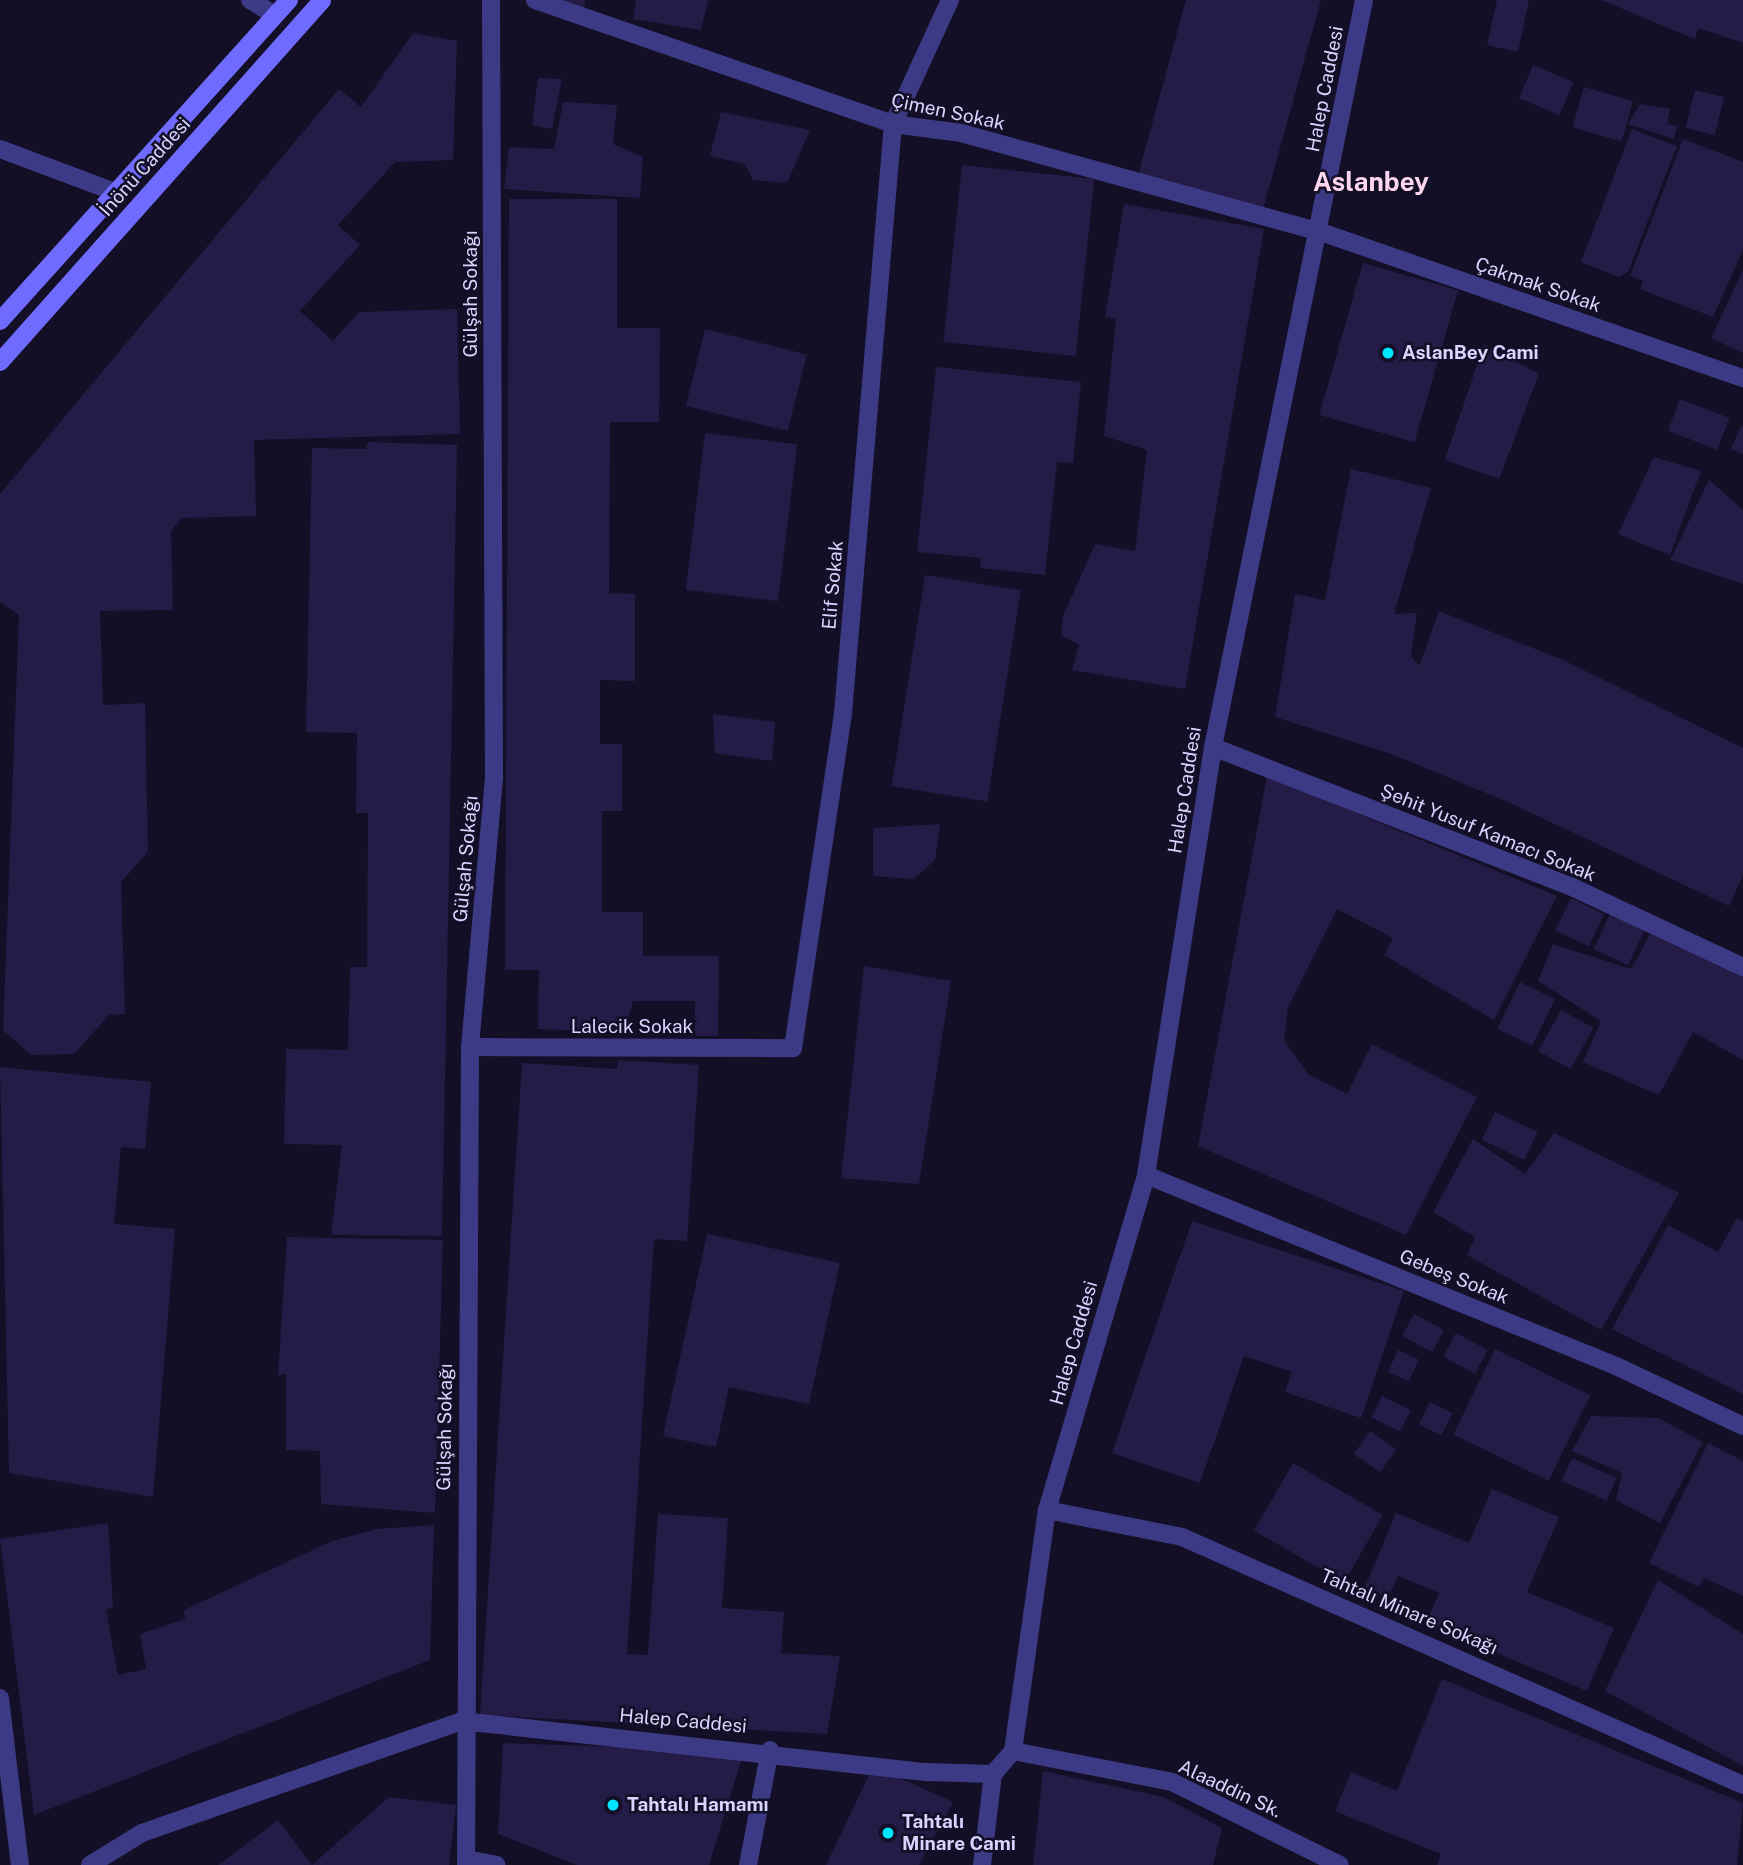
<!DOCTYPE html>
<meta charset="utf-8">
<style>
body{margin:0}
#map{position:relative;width:1743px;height:1865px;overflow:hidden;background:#130f26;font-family:"Public Sans",sans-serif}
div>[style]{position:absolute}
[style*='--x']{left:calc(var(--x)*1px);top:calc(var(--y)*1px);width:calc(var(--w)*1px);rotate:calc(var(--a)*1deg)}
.building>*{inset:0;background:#241b47;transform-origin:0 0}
.minor>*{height:18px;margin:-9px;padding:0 9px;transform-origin:9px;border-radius:9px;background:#3d3a85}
.tertiary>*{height:18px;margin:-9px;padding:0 9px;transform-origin:9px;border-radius:9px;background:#3d3a85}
.secondary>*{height:18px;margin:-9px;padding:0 9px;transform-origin:9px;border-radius:9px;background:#6f6bff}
.dots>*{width:19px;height:19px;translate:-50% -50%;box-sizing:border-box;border:4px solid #130f26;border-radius:50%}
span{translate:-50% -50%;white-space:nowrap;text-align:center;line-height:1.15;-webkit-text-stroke:5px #130f26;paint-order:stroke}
.street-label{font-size:19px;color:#d9d4ff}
.poi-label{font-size:19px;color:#d9d4ff;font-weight:700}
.left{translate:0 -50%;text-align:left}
.district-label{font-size:26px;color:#ffd6f0;font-weight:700}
</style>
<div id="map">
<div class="building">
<i style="clip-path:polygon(550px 0,585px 0,584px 11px)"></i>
<i style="clip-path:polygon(636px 0,708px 0,701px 30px,633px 19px)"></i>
<i style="clip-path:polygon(1186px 0,1321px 0,1262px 213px,1137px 179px)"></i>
<i style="clip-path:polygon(1497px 0,1529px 0,1518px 52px,1487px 45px)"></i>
<i style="clip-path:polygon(1601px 0,1743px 0,1743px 43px,1698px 28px,1695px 39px)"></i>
<i style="clip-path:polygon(413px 33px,457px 41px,453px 160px,395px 162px,338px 225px,360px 245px,300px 311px,333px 341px,359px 312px,457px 309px,460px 434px,254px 440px,256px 516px,182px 518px,171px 531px,173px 610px,100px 611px,103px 705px,145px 703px,148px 852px,121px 882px,125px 1014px,109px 1015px,74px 1054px,31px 1055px,3px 1030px,19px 615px,0 602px,0 494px,339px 89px,361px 107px)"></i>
<i style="left:1533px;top:65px;width:44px;height:36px;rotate:23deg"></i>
<i style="clip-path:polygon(538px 78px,562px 79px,552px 129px,532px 125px)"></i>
<i style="left:1584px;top:87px;width:51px;height:42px;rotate:16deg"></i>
<i style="left:1695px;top:90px;width:30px;height:39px;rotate:14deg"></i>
<i style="clip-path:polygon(563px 102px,617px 105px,613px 144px,643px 157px,640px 198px,504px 189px,509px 147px,554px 149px)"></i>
<i style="clip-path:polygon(1640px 104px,1670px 109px,1667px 124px,1677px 126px,1674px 139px,1628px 124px)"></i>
<i style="clip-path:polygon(721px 112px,810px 130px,787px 183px,753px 180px,745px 164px,710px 156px)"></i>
<i style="clip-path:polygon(1632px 129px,1677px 146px,1628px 272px,1619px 277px,1581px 262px)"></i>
<i style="clip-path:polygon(1683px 139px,1743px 162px,1743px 250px,1713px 317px,1640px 289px,1643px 281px,1630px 276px)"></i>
<i style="left:962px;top:165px;width:133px;height:178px;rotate:6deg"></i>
<i style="clip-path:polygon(509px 199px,617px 199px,617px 328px,660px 328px,659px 422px,610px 422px,609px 593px,635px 594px,635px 681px,600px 680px,600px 744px,622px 744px,622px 811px,602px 811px,602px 912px,643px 912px,643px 956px,719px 956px,718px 1036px,695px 1036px,695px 1001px,633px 1001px,624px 1032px,538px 1029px,539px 970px,505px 970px)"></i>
<i style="clip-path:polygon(1124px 204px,1264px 229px,1185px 689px,1072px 670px,1079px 645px,1061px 635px,1063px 616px,1095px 544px,1135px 551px,1147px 450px,1104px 436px,1116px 319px,1105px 317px)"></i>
<i style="left:1363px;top:263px;width:99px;height:158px;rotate:16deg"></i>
<i style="clip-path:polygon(1743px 270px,1743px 353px,1711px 338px)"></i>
<i style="left:705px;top:329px;width:105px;height:79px;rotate:14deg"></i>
<i style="clip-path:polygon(1484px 344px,1539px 374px,1499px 479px,1445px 460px)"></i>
<i style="clip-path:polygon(936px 367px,1081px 382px,1073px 463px,1057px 462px,1045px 575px,980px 568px,981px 558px,917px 552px)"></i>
<i style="left:1680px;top:399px;width:53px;height:34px;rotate:21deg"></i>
<i style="clip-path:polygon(1741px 426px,1743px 427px,1743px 454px,1731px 449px)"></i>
<i style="left:705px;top:433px;width:93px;height:158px;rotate:7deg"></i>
<i style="clip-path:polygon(368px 442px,457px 445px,442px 1236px,331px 1235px,342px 1145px,284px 1144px,286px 1049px,348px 1050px,350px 967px,367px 967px,368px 813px,356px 813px,357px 733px,306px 732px,312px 448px,366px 449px)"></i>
<i style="clip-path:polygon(1654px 457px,1701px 471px,1670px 555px,1618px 534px)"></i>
<i style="clip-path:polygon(1351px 469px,1431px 488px,1394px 614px,1417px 613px,1411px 656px,1419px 666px,1439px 611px,1563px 660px,1743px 748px,1743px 875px,1729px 906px,1508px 802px,1391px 754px,1275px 717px,1295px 594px,1325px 600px)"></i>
<i style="clip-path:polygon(1709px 480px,1743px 510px,1743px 584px,1670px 560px)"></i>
<i style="left:925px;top:575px;width:97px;height:214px;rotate:9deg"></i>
<i style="clip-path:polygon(713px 714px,775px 722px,772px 761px,715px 753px)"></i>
<i style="clip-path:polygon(1267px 776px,1557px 896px,1494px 1020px,1384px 955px,1393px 938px,1337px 909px,1288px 1007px,1284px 1040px,1308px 1074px,1347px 1094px,1372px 1044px,1477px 1097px,1406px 1235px,1198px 1146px)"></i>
<i style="clip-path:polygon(940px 824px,935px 860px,914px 879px,873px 876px,873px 828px)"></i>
<i style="left:1571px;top:898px;width:37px;height:36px;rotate:26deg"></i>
<i style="left:1611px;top:912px;width:38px;height:41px;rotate:25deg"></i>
<i style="clip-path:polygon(1652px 931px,1743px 975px,1743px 1060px,1693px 1032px,1659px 1095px,1583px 1062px,1601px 1021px,1538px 981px,1553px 944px,1631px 969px)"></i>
<i style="clip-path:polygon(864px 966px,951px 981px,919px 1184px,841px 1178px)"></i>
<i style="left:1520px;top:982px;width:39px;height:52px;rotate:26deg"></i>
<i style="left:1561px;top:1010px;width:37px;height:47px;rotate:29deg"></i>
<i style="clip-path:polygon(618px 1060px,699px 1065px,687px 1241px,654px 1239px,627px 1654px,648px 1655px,658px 1514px,728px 1518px,722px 1608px,784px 1612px,781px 1653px,840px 1656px,827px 1734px,480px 1715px,522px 1063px,617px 1069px)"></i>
<i style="clip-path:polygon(0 1067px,151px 1082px,145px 1149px,121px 1147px,114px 1224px,175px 1229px,153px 1497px,9px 1473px)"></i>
<i style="left:1495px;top:1112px;width:47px;height:31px;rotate:25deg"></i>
<i style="clip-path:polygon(1554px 1133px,1679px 1193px,1601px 1330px,1467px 1255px,1475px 1237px,1433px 1212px,1473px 1139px,1525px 1174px)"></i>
<i style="clip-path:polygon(1737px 1218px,1743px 1221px,1743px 1394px,1612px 1329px,1668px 1225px,1718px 1252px)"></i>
<i style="clip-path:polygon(1192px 1221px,1404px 1291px,1361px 1418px,1285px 1392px,1292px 1372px,1244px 1356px,1200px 1483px,1112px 1453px)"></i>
<i style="clip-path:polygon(707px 1234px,840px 1263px,809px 1404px,729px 1387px,716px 1447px,663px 1436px)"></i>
<i style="clip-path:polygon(287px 1237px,443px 1240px,435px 1513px,321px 1504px,320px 1451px,286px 1450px,286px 1374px,278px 1375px)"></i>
<i style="left:1414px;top:1314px;width:34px;height:25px;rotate:28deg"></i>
<i style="left:1456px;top:1333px;width:36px;height:27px;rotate:28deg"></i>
<i style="left:1495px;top:1349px;width:106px;height:95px;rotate:26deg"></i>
<i style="left:1398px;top:1350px;width:23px;height:24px;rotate:25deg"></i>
<i style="left:1382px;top:1396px;width:32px;height:24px;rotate:26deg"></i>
<i style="left:1430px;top:1402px;width:25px;height:25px;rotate:26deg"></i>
<i style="clip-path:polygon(1591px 1416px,1658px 1418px,1703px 1442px,1660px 1523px,1616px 1500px,1622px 1473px,1572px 1451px)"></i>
<i style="left:1370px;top:1431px;width:32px;height:28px;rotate:35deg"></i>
<i style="clip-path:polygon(1708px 1443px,1743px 1461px,1743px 1596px,1704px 1578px,1699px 1587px,1649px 1563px)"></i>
<i style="left:1572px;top:1458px;width:49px;height:25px;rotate:24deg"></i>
<i style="left:1293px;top:1463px;width:104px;height:78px;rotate:30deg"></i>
<i style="clip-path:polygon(1492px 1489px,1559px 1517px,1527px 1592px,1614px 1628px,1587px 1691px,1426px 1623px,1439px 1593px,1398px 1576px,1389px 1597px,1365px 1587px,1396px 1513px,1469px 1543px)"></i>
<i style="clip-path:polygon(108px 1523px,113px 1607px,106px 1610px,118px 1675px,146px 1669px,140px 1634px,185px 1619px,184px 1610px,332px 1541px,377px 1529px,434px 1525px,430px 1660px,34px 1815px,0 1539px)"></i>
<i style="clip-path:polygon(1658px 1580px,1743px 1634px,1743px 1766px,1605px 1691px)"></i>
<i style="clip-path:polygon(1442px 1679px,1743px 1803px,1737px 1865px,1437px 1865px,1441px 1854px,1335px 1811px,1351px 1772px,1397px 1791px)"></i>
<i style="clip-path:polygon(503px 1743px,744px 1751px,709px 1865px,577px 1865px,498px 1834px)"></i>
<i style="clip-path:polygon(1043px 1771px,1164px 1797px,1222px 1828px,1213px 1865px,1033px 1865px)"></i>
<i style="clip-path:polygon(869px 1775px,898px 1777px,953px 1802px,919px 1865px,826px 1865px)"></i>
<i style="clip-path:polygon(389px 1797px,456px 1805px,449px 1865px,218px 1865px,278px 1820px,312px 1865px)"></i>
</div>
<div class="minor">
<i style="--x:250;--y:0;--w:29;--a:31"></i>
<i style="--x:535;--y:0;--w:379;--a:19.1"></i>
<i style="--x:893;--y:124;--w:69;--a:7.5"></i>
<i style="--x:961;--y:133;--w:370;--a:15.4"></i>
<i style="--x:1318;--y:231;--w:450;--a:19.1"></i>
<i style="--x:0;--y:149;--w:123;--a:20.5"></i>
<i style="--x:1213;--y:747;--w:383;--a:21.3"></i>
<i style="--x:1570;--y:886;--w:191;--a:25.1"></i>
<i style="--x:470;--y:1047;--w:323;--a:0.2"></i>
<i style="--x:793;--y:1048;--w:339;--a:-81.5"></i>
<i style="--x:843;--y:713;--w:591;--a:-85.15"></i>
<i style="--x:893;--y:124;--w:136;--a:-65.3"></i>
<i style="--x:1047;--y:1510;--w:138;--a:11.3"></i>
<i style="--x:1182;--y:1537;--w:613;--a:23.85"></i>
<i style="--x:0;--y:1698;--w:168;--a:83.2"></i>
<i style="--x:1013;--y:1751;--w:162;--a:11"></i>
<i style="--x:1172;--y:1782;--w:187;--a:26.3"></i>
<i style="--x:466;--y:1859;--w:31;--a:11"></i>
<i style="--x:466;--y:1865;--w:818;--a:-89.72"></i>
<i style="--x:470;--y:1047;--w:271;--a:-84.9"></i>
<i style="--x:494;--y:777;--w:777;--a:-90.22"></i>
<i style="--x:748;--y:1865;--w:117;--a:-79.2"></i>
</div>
<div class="tertiary">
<i style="--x:1146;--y:1175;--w:507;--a:22.12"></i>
<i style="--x:1616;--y:1366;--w:140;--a:25.3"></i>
<i style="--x:90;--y:1865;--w:61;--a:-31.6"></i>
<i style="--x:142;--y:1833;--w:339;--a:-19.3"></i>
<i style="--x:462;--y:1721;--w:468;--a:6.3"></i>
<i style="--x:927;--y:1772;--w:66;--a:1.7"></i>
<i style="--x:993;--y:1774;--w:30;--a:-49"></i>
<i style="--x:1013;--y:1751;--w:243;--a:-82"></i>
<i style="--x:1047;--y:1510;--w:349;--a:-73.5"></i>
<i style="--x:1146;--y:1175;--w:433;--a:-81.1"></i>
<i style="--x:1213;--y:747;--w:762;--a:-78.57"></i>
<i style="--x:982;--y:1865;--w:92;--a:-83.1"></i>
</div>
<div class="secondary">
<i style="--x:0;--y:321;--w:432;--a:-48"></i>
<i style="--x:0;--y:362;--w:484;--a:-48.3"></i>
</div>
<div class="dots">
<i style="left:1388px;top:353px;background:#00e5ff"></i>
<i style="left:613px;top:1805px;background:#00e5ff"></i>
<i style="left:888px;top:1833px;background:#00e5ff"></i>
</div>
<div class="street-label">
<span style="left:1325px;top:89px;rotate:-79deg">Halep Caddesi</span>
<span style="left:948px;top:112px;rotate:12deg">Çimen Sokak</span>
<span style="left:145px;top:167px;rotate:-48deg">İnönü Caddesi</span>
<span style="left:1538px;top:285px;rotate:19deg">Çakmak Sokak</span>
<span style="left:471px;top:294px;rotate:-90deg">Gülşah Sokağı</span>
<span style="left:833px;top:585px;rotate:-85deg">Elif Sokak</span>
<span style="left:1185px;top:790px;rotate:-81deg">Halep Caddesi</span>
<span style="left:1488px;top:833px;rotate:22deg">Şehit Yusuf Kamacı Sokak</span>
<span style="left:466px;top:859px;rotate:-85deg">Gülşah Sokağı</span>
<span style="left:632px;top:1027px">Lalecik Sokak</span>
<span style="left:1454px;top:1277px;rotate:22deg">Gebeş Sokak</span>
<span style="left:1074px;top:1343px;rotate:-74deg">Halep Caddesi</span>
<span style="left:445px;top:1427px;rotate:-89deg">Gülşah Sokağı</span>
<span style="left:1409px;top:1612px;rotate:23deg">Tahtalı Minare Sokağı</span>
<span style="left:683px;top:1721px;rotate:5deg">Halep Caddesi</span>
<span style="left:1230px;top:1789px;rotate:25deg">Alaaddin Sk.</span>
</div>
<div class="poi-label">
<span class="left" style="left:1402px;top:353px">AslanBey Cami</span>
<span class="left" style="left:627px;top:1805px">Tahtalı Hamamı</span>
<span class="left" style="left:902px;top:1833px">Tahtalı<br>Minare Cami</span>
</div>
<div class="district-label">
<span style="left:1371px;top:182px">Aslanbey</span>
</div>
</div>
